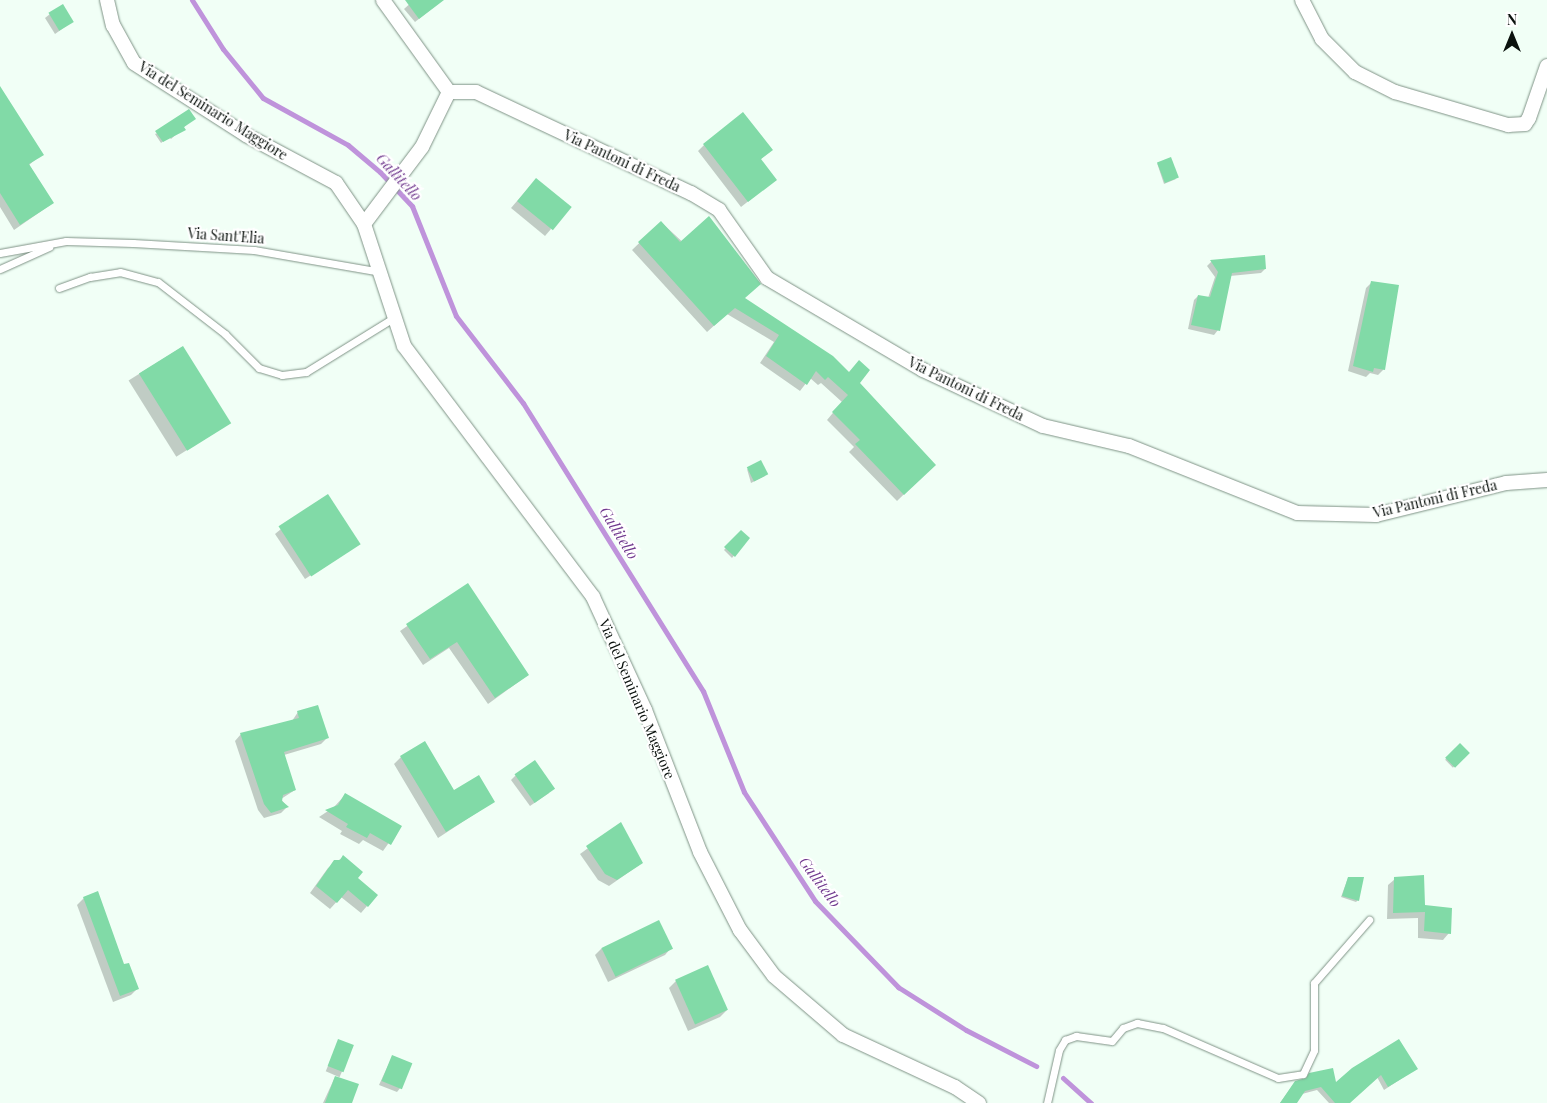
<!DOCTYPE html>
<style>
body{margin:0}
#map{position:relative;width:1547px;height:1103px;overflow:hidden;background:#f1fff6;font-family:"Playfair Display",serif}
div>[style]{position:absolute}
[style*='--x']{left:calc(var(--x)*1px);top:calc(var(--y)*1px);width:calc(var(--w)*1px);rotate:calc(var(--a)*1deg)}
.shadow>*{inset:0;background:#0003;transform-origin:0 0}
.stream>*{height:5px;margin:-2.5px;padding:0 2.5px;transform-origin:2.5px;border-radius:2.5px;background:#bf93db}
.building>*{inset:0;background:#81daa7;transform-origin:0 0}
.roads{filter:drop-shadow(0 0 1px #7f9386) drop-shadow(0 0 1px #7f9386)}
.lane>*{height:7px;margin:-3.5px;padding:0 3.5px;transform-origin:3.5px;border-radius:3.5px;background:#fff}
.street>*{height:14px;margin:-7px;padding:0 7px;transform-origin:7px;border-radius:7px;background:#fff}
span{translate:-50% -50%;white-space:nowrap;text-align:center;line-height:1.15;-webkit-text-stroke:4.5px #fff;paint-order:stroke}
.street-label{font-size:14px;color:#0b120e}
.water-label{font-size:15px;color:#70398e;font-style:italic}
.north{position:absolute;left:1487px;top:10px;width:50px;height:50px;-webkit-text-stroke:4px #fff;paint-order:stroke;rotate:0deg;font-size:14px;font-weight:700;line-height:20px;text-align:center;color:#0b120e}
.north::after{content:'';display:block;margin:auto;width:18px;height:22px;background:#0b120e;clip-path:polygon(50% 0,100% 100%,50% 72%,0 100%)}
</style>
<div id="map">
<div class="shadow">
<i style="clip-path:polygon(414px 0,443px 0,415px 22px,404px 9px)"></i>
<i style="clip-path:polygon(50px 14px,72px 22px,55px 34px,45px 18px)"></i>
<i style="clip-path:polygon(0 88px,42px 154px,29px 165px,53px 203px,14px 230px,0 207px)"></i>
<i style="clip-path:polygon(194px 118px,171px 139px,169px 137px,161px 143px,155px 134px)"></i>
<i style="clip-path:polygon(704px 145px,771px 150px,760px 160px,775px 180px,741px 207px,698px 151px)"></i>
<i style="clip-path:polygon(1157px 163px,1176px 179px,1164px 184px)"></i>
<i style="clip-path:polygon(530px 186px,551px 229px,545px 236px,511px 208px)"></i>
<i style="clip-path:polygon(661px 222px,744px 299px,858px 383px,934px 465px,897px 501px,849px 452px,854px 447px,827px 420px,842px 402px,821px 383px,818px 385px,810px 378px,800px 391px,760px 363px,774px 342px,727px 314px,707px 332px,632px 250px)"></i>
<i style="clip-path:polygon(1264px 256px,1265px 269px,1261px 273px,1230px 276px,1218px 330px,1214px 335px,1188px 329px,1194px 300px,1198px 296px,1208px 298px,1215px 277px,1207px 266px,1211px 262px)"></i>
<i style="clip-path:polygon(1372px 282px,1384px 369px,1378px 375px,1370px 373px,1366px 377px,1348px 371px,1366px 288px)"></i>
<i style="left:182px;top:347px;width:90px;height:63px;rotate:58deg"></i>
<i style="clip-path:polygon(747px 469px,765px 476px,751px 483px)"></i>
<i style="clip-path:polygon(281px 529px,359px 544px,305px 579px,275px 534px)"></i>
<i style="clip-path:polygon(741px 531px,748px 538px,732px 558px,724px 550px)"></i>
<i style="clip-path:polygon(467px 585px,528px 675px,488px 704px,449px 648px,423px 665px,400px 631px)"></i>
<i style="clip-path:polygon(298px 712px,328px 737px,321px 744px,284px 755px,295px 790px,281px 799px,287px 807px,281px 813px,264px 818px,258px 810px,235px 741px,241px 734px,292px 721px)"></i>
<i style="left:1460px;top:745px;width:11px;height:21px;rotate:45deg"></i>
<i style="clip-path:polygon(401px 757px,454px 792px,493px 802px,438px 838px,394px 764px)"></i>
<i style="clip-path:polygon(516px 775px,549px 793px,530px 806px,511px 780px)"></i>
<i style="clip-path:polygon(345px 795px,400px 827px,383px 851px,363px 840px,359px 844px,340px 834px,342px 831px,319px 817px,334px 807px)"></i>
<i style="clip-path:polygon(621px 824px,642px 863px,609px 886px,598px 880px,580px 854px)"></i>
<i style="clip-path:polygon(343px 857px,367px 906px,361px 913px,341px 897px,330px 909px,310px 893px,328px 868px)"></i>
<i style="clip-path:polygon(1348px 878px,1358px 900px,1356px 902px,1341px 897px)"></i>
<i style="clip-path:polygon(1395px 879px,1449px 933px,1443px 940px,1418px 938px,1418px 918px,1387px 919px,1388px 885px)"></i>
<i style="clip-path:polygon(84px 898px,137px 989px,131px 995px,113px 1002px,77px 905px)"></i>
<i style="clip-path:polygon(602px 948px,671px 948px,665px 955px,608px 982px,595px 955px)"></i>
<i style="clip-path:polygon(676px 981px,727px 1010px,720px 1017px,688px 1031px,669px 988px)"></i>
<i style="left:339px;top:1040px;width:15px;height:34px;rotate:23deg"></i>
<i style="clip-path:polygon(392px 1057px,401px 1087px,397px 1092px,379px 1085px)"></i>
<i style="clip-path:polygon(1353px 1069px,1416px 1069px,1384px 1090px,1377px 1077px,1349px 1103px,1329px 1103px,1317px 1090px,1302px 1094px,1296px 1103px,1280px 1103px,1295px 1082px,1336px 1084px)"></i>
<i style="clip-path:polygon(335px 1077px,351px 1103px,323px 1103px)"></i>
</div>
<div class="stream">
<i style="--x:192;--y:0;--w:58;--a:57.7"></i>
<i style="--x:223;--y:49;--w:63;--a:50.8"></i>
<i style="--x:263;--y:98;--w:97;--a:28.9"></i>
<i style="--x:348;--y:145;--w:42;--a:40.2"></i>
<i style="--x:380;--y:172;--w:47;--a:46.7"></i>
<i style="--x:412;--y:206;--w:118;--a:68.2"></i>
<i style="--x:456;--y:316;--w:110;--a:52.4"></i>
<i style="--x:523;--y:403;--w:340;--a:58"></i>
<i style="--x:703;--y:691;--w:109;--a:67.9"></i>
<i style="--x:744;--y:792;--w:130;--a:56.9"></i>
<i style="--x:815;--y:901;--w:120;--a:46"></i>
<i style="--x:898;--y:987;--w:80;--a:32.3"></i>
<i style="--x:966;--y:1030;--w:79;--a:27.2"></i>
<i style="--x:1063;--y:1078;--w:38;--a:42"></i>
</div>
<div class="building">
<i style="clip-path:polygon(405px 0,444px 0,419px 19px)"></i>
<i style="left:63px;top:4px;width:21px;height:17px;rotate:59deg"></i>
<i style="clip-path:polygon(0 86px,44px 155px,29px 164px,54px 203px,20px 225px,0 193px)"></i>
<i style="clip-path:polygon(189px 109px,196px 119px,184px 127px,186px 130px,163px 142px,155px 131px)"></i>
<i style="clip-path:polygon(743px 112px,773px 150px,761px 159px,777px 180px,748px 202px,703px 144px)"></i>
<i style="left:1171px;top:157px;width:22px;height:15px;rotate:69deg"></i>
<i style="left:536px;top:178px;width:46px;height:30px;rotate:39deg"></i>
<i style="clip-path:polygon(709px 216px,761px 284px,745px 298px,833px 356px,849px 372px,859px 360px,870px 370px,860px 383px,936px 465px,904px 495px,855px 444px,860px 440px,832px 412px,848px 395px,828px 377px,825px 380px,816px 371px,807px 385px,766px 356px,779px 335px,735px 308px,714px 326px,638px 242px,661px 221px,680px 242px)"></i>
<i style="clip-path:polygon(1265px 255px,1266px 269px,1232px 273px,1220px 331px,1191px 325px,1198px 295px,1210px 297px,1218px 272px,1210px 260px)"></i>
<i style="clip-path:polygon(1371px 281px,1399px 285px,1385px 370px,1374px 368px,1373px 372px,1353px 366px)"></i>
<i style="left:183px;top:346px;width:91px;height:52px;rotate:58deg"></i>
<i style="left:761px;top:460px;width:16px;height:16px;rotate:63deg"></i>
<i style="left:328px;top:494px;width:60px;height:59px;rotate:57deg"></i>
<i style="clip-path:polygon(741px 530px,750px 538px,735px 557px,724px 547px)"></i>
<i style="clip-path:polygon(468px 583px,529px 675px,495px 698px,457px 642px,430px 659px,406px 624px)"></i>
<i style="clip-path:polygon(318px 705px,329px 738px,284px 752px,296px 790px,283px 795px,282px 801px,289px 807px,271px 813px,264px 804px,240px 733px,299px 718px,297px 711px)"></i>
<i style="clip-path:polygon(425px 741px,454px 790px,479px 775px,495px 802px,446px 832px,400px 756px)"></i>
<i style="left:1460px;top:743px;width:14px;height:21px;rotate:45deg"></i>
<i style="left:535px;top:760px;width:35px;height:25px;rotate:55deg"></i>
<i style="clip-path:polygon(345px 793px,402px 826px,391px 845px,370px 833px,367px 838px,346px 827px,348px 824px,325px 810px,338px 805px)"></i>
<i style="clip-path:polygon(621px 822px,643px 863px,617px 880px,605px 874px,586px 846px)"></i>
<i style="clip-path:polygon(343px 855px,363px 872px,358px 878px,378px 895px,368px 907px,348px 890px,337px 903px,316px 886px,334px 860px,340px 860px)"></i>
<i style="clip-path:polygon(1424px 875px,1425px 905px,1452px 908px,1451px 934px,1424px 931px,1425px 912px,1393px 913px,1394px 877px)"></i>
<i style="clip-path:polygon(1348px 877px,1364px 877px,1359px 901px,1342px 896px)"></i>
<i style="clip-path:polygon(98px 891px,124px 964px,129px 963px,139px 989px,120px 996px,83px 897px)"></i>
<i style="left:659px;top:920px;width:32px;height:64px;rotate:64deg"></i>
<i style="left:708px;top:965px;width:49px;height:36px;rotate:66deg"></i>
<i style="left:338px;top:1039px;width:17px;height:29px;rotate:21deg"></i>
<i style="clip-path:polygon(1399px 1039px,1418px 1069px,1388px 1087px,1381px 1075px,1350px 1103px,1335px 1103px,1321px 1087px,1305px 1091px,1297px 1103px,1280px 1103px,1295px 1081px,1306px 1078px,1309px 1073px,1333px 1068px,1336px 1082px,1352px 1068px)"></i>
<i style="left:392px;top:1055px;width:22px;height:28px;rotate:22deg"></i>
<i style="clip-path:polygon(335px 1076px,359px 1084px,352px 1103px,325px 1103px)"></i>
</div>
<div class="roads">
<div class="lane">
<i style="--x:0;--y:253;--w:67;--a:-10.3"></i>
<i style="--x:66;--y:241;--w:67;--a:1.7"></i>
<i style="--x:133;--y:243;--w:121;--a:3.3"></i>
<i style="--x:254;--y:250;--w:129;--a:9.8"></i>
<i style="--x:0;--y:269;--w:54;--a:-24.2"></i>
<i style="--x:59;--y:288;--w:33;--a:-20"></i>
<i style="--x:90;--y:277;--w:30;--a:-9"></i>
<i style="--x:120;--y:272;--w:39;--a:15"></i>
<i style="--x:158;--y:282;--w:85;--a:37.8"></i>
<i style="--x:225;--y:334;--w:48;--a:45"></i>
<i style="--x:259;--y:368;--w:24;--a:17"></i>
<i style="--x:282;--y:375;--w:24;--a:-7"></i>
<i style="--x:306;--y:372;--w:105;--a:-31.7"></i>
<i style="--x:1047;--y:1103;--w:54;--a:-77.2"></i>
<i style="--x:1059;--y:1050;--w:12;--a:-59"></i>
<i style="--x:1065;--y:1040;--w:12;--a:-20"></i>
<i style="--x:1076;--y:1036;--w:36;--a:8"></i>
<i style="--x:1112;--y:1041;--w:17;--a:-50"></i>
<i style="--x:1123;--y:1028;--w:15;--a:-20"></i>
<i style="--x:1137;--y:1023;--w:26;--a:11"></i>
<i style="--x:1163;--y:1028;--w:125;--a:23.5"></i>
<i style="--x:1278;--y:1078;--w:25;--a:-9"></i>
<i style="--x:1303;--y:1074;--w:26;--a:-65"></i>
<i style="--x:1314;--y:1050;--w:67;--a:-90"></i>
<i style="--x:1314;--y:983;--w:84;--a:-48.9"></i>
</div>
<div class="street">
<i style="--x:107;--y:0;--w:26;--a:77"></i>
<i style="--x:113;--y:25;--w:43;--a:61.1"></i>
<i style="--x:134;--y:63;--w:133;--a:32.7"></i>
<i style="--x:246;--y:135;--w:102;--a:28.1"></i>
<i style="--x:336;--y:183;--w:50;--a:55.7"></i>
<i style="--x:364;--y:224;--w:128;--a:71.8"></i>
<i style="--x:404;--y:346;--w:314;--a:53"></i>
<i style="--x:593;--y:597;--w:124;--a:65.3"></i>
<i style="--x:645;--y:710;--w:152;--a:68.8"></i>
<i style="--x:700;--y:852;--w:88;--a:62.9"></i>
<i style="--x:740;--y:930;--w:57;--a:53.5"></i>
<i style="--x:774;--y:976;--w:91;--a:40.5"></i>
<i style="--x:843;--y:1035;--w:123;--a:24.9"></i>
<i style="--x:955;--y:1087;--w:29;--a:34"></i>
<i style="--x:1302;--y:0;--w:44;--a:62.9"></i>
<i style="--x:1322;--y:39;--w:47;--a:45"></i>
<i style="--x:1355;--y:72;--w:45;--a:26.6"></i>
<i style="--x:1395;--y:92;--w:118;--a:16.3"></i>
<i style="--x:1508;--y:125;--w:17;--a:-3"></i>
<i style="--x:1525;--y:124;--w:7;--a:-56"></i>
<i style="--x:1529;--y:118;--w:55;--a:-70.9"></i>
<i style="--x:449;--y:92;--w:27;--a:0"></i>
<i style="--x:476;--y:92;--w:238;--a:25.2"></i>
<i style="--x:691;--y:193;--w:33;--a:31"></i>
<i style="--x:719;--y:210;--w:83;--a:54.8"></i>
<i style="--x:767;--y:278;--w:181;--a:30.5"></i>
<i style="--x:923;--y:370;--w:132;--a:25"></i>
<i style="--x:1043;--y:426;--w:88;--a:13.1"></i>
<i style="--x:1129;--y:446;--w:181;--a:21.7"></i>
<i style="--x:1297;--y:513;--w:79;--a:1.5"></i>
<i style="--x:1376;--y:515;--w:134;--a:-13.8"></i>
<i style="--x:1506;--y:483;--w:41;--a:-4.2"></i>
<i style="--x:364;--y:224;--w:96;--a:-53"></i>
<i style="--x:422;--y:147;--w:61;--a:-63.9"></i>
<i style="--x:449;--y:92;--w:113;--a:-125.7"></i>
</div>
</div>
<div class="street-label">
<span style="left:213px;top:111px;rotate:32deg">Via del Seminario Maggiore</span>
<span style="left:622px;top:161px;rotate:25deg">Via Pantoni di Freda</span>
<span style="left:226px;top:236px;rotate:4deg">Via Sant'Elia</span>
<span style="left:966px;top:389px;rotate:26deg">Via Pantoni di Freda</span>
<span style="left:1435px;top:499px;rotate:-13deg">Via Pantoni di Freda</span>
<span style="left:637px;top:699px;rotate:67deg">Via del Seminario Maggiore</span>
</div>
<div class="water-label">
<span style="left:399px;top:177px;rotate:47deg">Gallitello</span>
<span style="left:619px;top:533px;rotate:58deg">Gallitello</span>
<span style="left:820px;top:882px;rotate:53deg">Gallitello</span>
</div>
<div class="north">N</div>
</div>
